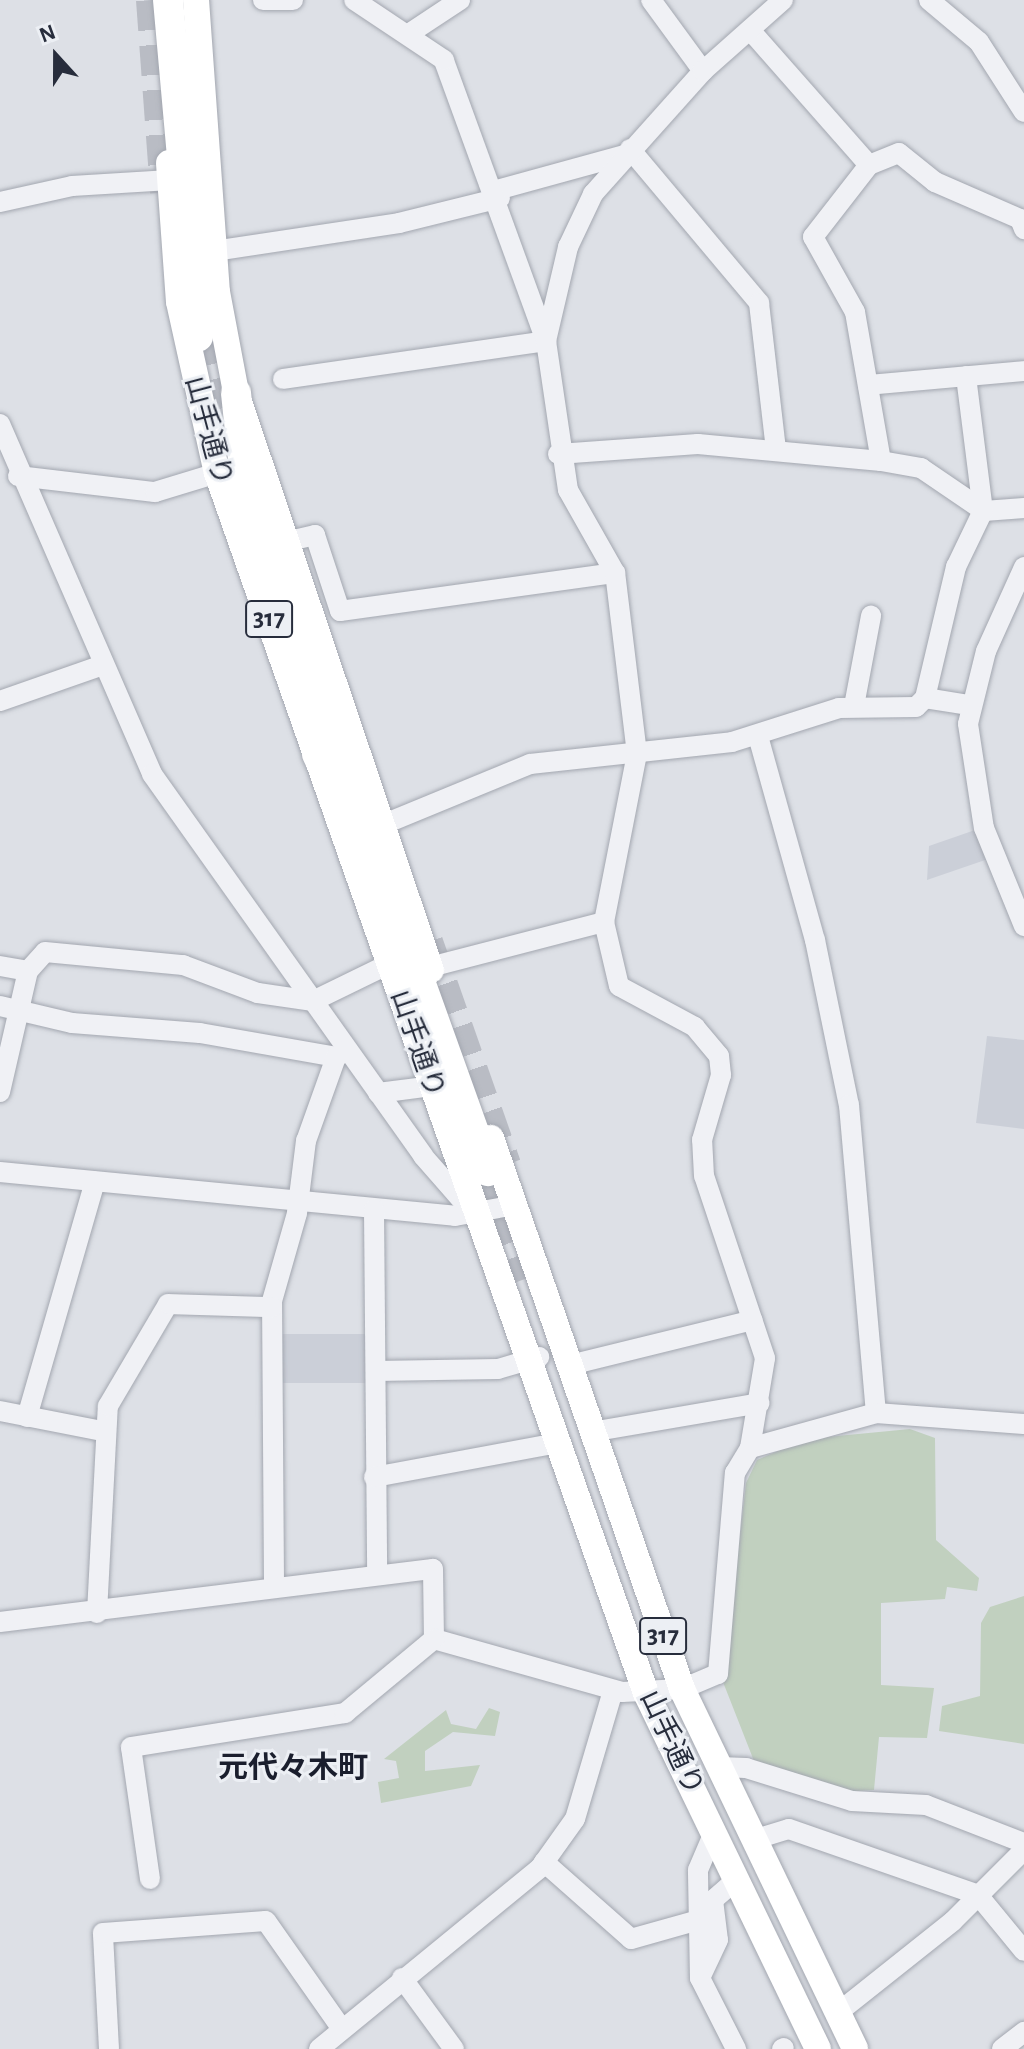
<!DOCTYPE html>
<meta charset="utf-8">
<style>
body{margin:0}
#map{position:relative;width:1024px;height:2049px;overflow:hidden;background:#dde0e6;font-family:"Alegreya Sans","Noto Sans JP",sans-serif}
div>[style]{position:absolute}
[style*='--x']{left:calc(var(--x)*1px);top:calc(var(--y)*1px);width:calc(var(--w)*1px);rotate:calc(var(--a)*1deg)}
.built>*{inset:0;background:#cbcfd8;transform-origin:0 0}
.green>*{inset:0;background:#c1d0bf}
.highway-tunnel>*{height:30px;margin-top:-15px;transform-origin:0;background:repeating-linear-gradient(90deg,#b9bcc4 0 30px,transparent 0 45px)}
.roads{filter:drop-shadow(0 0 2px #a3a7b0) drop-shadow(0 0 2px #a3a7b0)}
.minor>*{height:20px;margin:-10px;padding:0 10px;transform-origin:10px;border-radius:10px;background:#f0f1f5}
.major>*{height:26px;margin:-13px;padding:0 13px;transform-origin:13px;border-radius:13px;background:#fff}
.highway>*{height:30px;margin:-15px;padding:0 15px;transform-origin:15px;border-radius:15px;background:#fff}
span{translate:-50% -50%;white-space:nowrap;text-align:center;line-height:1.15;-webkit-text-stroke:6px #eceff4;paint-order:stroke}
.shield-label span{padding:2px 6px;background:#eceff4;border:2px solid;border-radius:6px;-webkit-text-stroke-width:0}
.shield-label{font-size:26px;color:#272d3c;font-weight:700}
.street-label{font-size:28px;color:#272d3c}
.neighbourhood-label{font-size:30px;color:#1a1e2d;font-weight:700}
.north{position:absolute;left:16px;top:16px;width:80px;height:80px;-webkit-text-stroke:6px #eceff4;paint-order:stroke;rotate:339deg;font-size:22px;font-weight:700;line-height:32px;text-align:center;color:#272d3c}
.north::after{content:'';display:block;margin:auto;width:28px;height:36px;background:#272d3c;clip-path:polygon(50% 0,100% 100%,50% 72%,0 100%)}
</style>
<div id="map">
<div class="built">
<i style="clip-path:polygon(978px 829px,988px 859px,927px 880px,929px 846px)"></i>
<i style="clip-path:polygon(987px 1036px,1024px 1040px,1024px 1129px,976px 1123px)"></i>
<i style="left:369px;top:1334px;width:49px;height:90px;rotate:90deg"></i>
</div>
<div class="green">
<i style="clip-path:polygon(910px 1429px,935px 1438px,936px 1540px,979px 1578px,977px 1591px,947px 1587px,945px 1599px,881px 1603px,881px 1685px,934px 1688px,927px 1738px,879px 1737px,874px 1790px,839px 1792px,754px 1761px,723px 1682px,746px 1483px,757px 1460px,806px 1439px)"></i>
<i style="clip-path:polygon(1024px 1596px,1024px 1744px,939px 1731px,942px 1706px,980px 1696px,981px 1623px,990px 1607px)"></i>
<i style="clip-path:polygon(489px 1708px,500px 1712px,495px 1736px,453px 1732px,425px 1751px,425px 1771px,480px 1765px,471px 1786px,381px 1803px,378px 1782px,399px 1778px,396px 1761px,384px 1759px,446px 1710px,451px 1724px,476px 1729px)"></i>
</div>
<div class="highway-tunnel">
<i style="--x:151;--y:0;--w:193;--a:85.8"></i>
<i style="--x:209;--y:334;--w:102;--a:75.3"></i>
<i style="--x:428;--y:942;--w:236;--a:70.7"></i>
<i style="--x:488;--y:1171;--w:114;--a:68.9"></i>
</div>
<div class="roads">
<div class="minor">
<i style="--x:263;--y:0;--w:30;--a:0"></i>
<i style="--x:651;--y:0;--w:88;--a:53.8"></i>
<i style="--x:929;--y:0;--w:65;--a:40"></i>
<i style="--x:979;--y:42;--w:83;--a:57.3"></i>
<i style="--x:750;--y:30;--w:180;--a:48.6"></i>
<i style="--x:410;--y:33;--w:60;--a:-33.4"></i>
<i style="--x:630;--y:149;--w:201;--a:50"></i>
<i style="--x:759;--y:303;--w:148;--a:83.4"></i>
<i style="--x:497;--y:190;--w:132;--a:-15.4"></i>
<i style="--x:0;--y:202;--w:74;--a:-12.5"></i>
<i style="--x:72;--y:186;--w:98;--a:-3.5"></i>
<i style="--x:214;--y:251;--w:187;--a:-8.6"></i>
<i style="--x:399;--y:223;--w:104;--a:-13.9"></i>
<i style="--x:283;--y:379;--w:266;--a:-8.2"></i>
<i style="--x:546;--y:341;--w:299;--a:-110"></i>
<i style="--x:444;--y:60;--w:108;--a:-146.3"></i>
<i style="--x:868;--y:385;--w:157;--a:-5.1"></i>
<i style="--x:0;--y:424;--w:382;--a:66.5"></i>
<i style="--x:152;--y:774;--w:468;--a:54.6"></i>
<i style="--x:423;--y:1156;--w:77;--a:48.7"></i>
<i style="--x:558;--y:454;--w:140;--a:-4.1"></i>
<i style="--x:698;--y:444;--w:184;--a:5.3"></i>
<i style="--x:881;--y:461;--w:41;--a:9.9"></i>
<i style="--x:921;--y:468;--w:76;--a:34.3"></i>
<i style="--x:984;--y:511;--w:40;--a:-4.3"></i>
<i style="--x:881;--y:461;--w:151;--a:-99.9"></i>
<i style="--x:855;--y:312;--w:86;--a:-119.2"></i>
<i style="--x:813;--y:237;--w:91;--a:-52.1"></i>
<i style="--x:869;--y:165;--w:32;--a:-22"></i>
<i style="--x:899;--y:153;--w:46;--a:38.9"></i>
<i style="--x:935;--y:182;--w:93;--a:23.5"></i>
<i style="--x:1020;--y:219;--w:11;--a:68"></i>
<i style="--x:18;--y:476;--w:138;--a:6.7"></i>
<i style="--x:155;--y:492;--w:65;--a:-17"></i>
<i style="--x:285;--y:542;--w:31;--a:-13"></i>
<i style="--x:315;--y:535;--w:80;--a:71.8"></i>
<i style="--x:340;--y:611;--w:278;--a:-7.9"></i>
<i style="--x:1024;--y:567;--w:92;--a:114.3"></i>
<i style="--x:986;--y:651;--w:75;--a:103.9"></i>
<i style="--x:968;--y:724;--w:105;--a:81.3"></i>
<i style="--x:984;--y:828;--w:106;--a:67.8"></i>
<i style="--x:925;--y:698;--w:45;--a:9"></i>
<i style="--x:0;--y:701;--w:106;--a:-19.3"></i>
<i style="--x:854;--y:706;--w:92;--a:-79.3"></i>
<i style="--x:758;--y:736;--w:212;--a:74.4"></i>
<i style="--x:815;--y:940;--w:168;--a:78.4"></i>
<i style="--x:849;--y:1105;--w:309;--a:85"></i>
<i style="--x:382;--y:825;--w:160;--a:-22.4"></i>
<i style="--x:530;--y:764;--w:203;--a:-6.2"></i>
<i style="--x:732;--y:742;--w:112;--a:-17.6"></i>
<i style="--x:839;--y:708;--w:77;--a:-0.7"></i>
<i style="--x:916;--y:707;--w:13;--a:-45"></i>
<i style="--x:925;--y:698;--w:135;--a:-76.7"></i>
<i style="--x:956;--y:567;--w:62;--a:-64.3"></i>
<i style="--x:983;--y:511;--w:136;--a:-97.2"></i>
<i style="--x:0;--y:966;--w:28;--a:10"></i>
<i style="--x:430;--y:967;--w:180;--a:-14.5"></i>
<i style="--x:0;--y:1006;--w:74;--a:13.3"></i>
<i style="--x:72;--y:1023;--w:128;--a:4.5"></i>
<i style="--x:200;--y:1033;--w:138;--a:10"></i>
<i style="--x:0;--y:1092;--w:124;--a:-77"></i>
<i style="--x:28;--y:971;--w:25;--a:-48"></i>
<i style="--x:45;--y:952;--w:139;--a:5.4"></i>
<i style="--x:183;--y:965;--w:80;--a:20.5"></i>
<i style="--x:258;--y:993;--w:56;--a:8.3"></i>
<i style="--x:313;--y:1001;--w:85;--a:-26"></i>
<i style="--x:378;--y:1093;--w:54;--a:-7.4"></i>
<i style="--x:0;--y:1172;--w:457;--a:5.5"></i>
<i style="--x:455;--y:1216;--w:61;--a:-10.4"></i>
<i style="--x:374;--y:1209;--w:364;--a:89.5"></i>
<i style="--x:570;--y:1365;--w:188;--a:-13.8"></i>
<i style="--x:376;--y:1371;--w:122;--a:-0.9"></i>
<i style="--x:498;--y:1369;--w:43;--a:-16.3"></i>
<i style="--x:0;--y:1411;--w:104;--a:11.1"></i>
<i style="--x:27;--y:1417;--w:245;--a:-73.9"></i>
<i style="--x:591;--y:1432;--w:171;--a:-9.7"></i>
<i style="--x:750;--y:1448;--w:131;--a:-15.5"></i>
<i style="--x:876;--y:1413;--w:148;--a:4.3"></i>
<i style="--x:374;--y:1477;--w:187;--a:-10.5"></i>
<i style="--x:274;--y:1583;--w:282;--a:-90.4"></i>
<i style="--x:272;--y:1301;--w:91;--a:-74.1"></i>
<i style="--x:297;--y:1213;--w:73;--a:-82.9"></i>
<i style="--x:306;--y:1141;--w:89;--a:-70.3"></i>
<i style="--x:336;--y:1057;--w:13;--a:-32"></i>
<i style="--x:97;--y:1613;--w:207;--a:-87"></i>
<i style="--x:108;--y:1406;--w:118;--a:-59.5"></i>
<i style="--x:168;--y:1304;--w:104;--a:1.7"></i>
<i style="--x:0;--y:1622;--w:436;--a:-7"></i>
<i style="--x:433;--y:1569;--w:70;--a:89.2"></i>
<i style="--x:434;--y:1639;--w:195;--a:15.7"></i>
<i style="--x:622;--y:1692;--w:60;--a:-2.9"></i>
<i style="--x:682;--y:1689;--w:39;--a:-23"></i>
<i style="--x:718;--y:1674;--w:202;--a:-85.2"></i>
<i style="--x:735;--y:1473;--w:29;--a:-59"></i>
<i style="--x:750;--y:1448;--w:91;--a:-80.5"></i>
<i style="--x:765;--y:1358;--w:192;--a:-108.5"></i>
<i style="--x:704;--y:1176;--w:36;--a:-93"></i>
<i style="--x:702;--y:1140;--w:68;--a:-73.7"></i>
<i style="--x:721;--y:1075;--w:19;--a:-96"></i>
<i style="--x:719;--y:1056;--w:38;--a:-130"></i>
<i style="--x:695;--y:1027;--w:86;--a:-151.7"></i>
<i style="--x:619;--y:986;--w:66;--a:-103.2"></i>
<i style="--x:604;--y:922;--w:171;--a:-78.9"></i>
<i style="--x:637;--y:754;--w:182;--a:-96.9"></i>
<i style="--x:615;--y:573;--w:95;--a:-119.5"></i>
<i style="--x:568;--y:490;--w:151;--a:-98.4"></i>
<i style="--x:546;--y:341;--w:97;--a:-76.8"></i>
<i style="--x:568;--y:247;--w:59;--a:-64.7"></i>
<i style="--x:593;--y:194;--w:165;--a:-48.2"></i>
<i style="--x:703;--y:71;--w:107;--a:-41.6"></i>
<i style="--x:719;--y:1767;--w:27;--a:2"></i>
<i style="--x:746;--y:1768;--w:111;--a:17.3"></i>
<i style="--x:852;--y:1801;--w:74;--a:3.1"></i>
<i style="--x:926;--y:1805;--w:105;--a:21.2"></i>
<i style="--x:756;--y:1839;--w:34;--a:-17"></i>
<i style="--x:789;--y:1829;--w:200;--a:19.2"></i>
<i style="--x:978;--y:1895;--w:72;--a:50.6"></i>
<i style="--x:544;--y:1862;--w:116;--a:41.5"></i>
<i style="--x:631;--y:1939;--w:66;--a:-15.7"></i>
<i style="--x:150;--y:1879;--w:133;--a:-98.2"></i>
<i style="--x:131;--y:1747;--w:217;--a:-9"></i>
<i style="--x:345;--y:1713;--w:116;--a:-39.7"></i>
<i style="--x:736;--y:1880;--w:30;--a:139"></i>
<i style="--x:713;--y:1900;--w:40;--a:82.9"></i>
<i style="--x:718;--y:1940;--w:42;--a:115.3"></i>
<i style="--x:700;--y:1978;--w:80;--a:63.1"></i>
<i style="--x:402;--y:1978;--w:88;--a:53.8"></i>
<i style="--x:700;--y:1978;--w:108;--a:-91.1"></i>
<i style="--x:698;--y:1870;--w:39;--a:-67"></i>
<i style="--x:840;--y:2011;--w:144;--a:-38.5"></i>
<i style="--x:953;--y:1921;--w:100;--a:-45"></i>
<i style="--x:109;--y:2049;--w:116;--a:-93"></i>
<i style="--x:103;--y:1933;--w:163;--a:-4.2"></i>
<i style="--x:266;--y:1921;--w:132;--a:54.9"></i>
<i style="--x:319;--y:2049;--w:286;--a:-39.3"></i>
<i style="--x:540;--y:1868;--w:60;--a:-54.5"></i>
<i style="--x:575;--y:1819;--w:134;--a:-73.5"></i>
<i style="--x:782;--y:2049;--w:2;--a:-27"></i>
<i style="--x:1002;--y:2049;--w:28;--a:-38"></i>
</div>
<div class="major">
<i style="--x:196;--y:0;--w:293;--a:85.9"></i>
<i style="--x:217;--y:292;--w:103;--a:79.3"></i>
<i style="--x:236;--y:393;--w:609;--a:71.33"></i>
<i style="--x:169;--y:163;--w:139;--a:85.9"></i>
<i style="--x:179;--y:302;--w:175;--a:77.5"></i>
<i style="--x:217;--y:473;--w:1293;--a:70.63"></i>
<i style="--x:646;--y:1693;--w:395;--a:64.2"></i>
<i style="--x:491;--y:1138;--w:583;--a:70.88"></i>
<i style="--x:682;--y:1689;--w:399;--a:64.3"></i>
</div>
<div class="highway">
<i style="--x:168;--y:0;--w:338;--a:84.9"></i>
<i style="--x:236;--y:393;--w:106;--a:84"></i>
<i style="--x:247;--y:498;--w:715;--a:70.3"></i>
<i style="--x:317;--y:754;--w:61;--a:64.7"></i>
</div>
</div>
<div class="shield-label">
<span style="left:269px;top:619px">317</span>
<span style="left:663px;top:1636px">317</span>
</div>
<div class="street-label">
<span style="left:208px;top:431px;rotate:75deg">山手通り</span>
<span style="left:417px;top:1044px;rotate:71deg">山手通り</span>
<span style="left:671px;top:1743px;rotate:65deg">山手通り</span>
</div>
<div class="neighbourhood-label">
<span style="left:293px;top:1768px">元代々木町</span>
</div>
<div class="north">N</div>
</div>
